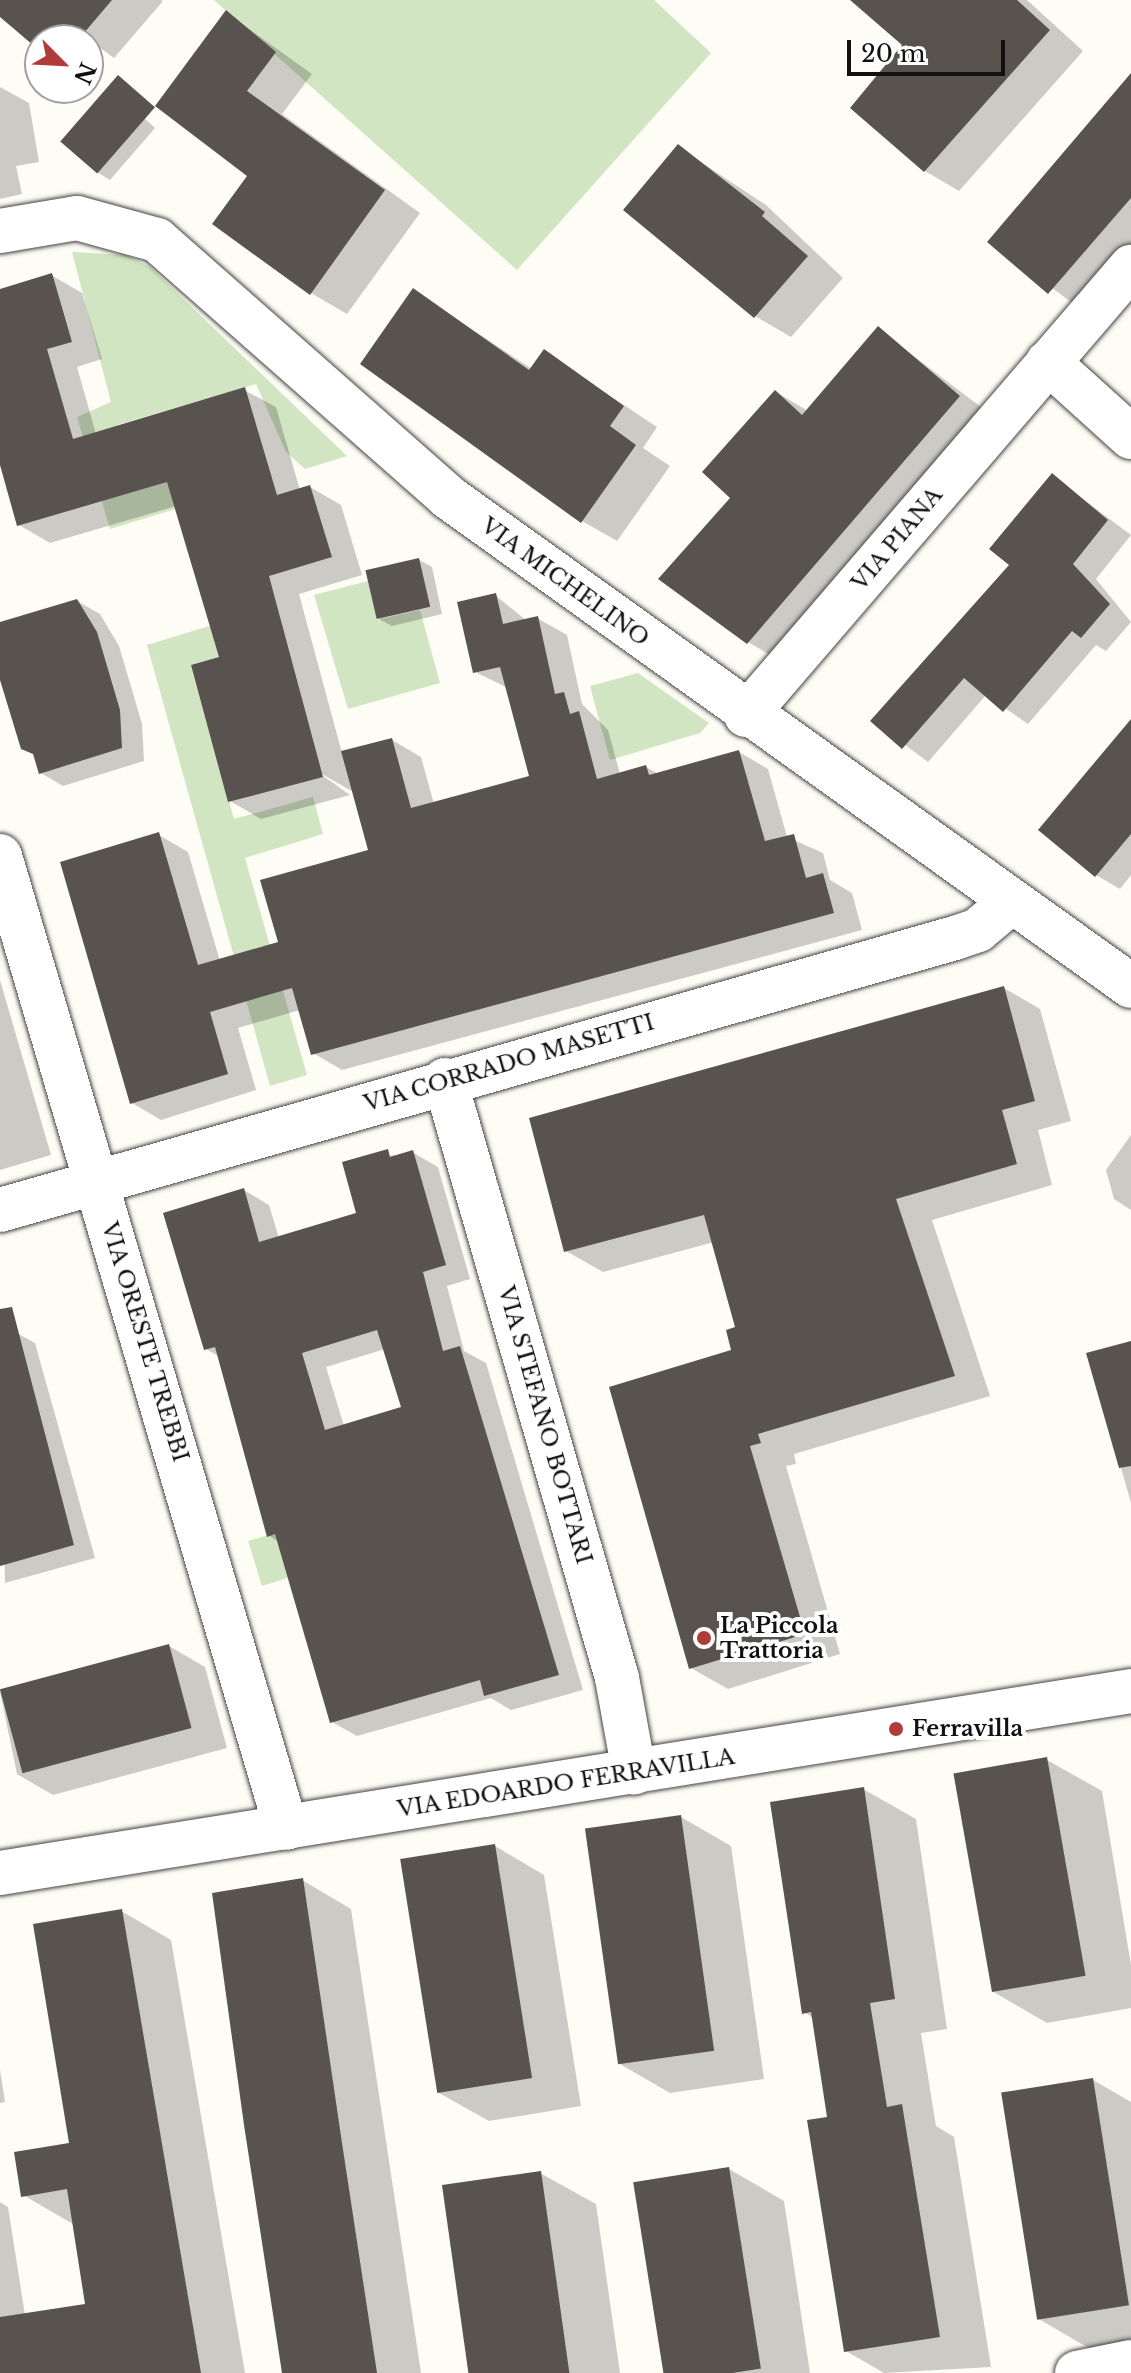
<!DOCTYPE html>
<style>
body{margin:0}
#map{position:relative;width:1131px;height:2373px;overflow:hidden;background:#fefdf5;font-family:"Libre Baskerville",serif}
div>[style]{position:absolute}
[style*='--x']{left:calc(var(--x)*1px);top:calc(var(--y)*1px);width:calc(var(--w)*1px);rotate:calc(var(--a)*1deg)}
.green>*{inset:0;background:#d2e5c2}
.shadow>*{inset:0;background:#0003}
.building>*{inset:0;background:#58534e;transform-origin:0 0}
.roads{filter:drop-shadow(0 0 2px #444) drop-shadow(0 0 2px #444)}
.minor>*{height:44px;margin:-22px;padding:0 22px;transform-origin:22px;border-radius:22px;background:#fff}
.dots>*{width:22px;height:22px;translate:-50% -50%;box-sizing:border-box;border:4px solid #fff;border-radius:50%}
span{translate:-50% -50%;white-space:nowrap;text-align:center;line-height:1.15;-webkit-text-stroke:8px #fff;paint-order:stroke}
.street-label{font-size:22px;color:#111}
.poi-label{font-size:22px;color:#111;font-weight:700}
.left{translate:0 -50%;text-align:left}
.north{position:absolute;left:24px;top:24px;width:80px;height:80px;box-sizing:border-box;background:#fff;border:2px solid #a0a0a0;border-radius:50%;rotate:114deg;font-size:22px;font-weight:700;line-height:32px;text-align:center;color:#111}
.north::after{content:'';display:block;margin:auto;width:28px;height:36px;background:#b03c39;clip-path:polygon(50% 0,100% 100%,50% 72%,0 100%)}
.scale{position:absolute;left:847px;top:40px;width:158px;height:36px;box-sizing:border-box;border:4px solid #111;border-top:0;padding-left:10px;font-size:24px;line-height:28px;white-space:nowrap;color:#111;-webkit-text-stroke:6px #fff;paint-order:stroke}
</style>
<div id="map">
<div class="green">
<i style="clip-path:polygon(214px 0,654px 0,711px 53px,517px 270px)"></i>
<i style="clip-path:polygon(72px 252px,125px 255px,150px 267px,347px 456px,305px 469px,286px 452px,256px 384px,117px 425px,136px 491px,174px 480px,182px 507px,110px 529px,77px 417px,111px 402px)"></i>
<i style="clip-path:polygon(368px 581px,377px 620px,420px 610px,440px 683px,348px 709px,314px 595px)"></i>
<i style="clip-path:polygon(255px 612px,262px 645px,191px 665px,234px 819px,313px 797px,323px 834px,245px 858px,307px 1075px,270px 1086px,147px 645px)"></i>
<i style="clip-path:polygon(638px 673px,709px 723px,700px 733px,610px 760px,590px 686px)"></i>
<i style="clip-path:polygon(356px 1509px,409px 1539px,262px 1586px,248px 1541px)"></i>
</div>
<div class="shadow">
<i style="clip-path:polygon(35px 0,161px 0,163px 1px,114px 58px)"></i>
<i style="clip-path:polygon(853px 0,1027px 0,1083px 51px,959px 191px,925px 171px,904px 45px)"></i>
<i style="clip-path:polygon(227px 13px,312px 74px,282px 114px,420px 213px,347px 314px,311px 293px,249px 176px)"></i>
<i style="clip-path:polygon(0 87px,29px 103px,39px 162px,16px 166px,22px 194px,0 199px)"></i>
<i style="clip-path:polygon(120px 96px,155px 128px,110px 180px,97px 172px)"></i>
<i style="clip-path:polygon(1131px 123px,1131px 260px,1086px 313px,990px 242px)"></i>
<i style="clip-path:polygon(678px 147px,766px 205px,843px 278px,791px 337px,755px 316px)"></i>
<i style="clip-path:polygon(51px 275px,82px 293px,102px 359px,77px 367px,96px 434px,244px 390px,276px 407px,300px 490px,310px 487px,341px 505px,362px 575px,299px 594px,342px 753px,392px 740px,421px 757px,434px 804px,532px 777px,508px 688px,475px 672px,495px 595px,527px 621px,537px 618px,567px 635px,582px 704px,608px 730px,620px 774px,646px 767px,658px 774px,739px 752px,768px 769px,787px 837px,823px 853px,830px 880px,852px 893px,862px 930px,342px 1070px,313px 1053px,300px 1010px,238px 1028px,256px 1090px,161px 1120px,132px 1103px,159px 835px,188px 852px,220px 961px,281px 943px,371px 851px,355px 793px,315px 770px,350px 795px,261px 819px,230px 801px,222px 658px,176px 506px,50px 543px,19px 525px,0 459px,0 291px)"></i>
<i style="clip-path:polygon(414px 291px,532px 369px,544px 352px,657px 427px,643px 448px,670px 466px,617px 541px,582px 521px)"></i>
<i style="clip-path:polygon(878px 329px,994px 417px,784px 663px,748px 642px,733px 498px,776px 392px,808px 411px)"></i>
<i style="clip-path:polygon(1052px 476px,1131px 535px,1096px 579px,1131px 622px,1106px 651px,1096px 645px,1028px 724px,986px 695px,928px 762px,873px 721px,1012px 565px)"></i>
<i style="clip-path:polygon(419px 560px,432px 567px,442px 614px,392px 626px,379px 619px)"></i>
<i style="clip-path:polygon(77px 601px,100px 614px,119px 646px,142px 724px,144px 761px,63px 786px,41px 773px,0 673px,0 624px)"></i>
<i style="clip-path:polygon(1131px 723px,1131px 875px,1120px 889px,1096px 875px)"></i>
<i style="clip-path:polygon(0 980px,51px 1155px,0 1170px)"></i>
<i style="clip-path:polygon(1004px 988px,1040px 1009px,1071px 1121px,1038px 1130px,1052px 1185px,932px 1220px,990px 1396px,794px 1454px,796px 1464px,786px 1466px,840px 1654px,728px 1689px,691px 1668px,738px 1329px,714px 1242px,603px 1272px,566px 1251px)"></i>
<i style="clip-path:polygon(1131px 1135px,1131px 1210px,1114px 1199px,1106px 1170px)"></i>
<i style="clip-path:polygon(evenodd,412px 1152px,438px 1167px,470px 1279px,447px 1286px,464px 1351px,486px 1363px,583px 1690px,511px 1710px,491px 1698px,357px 1736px,332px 1722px,279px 1542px,268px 1535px,220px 1357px,206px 1349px,244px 1190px,269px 1205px,279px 1238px,359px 1214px,344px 1164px,412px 1152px,385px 1349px,403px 1409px,344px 1426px,326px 1367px,385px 1349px)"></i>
<i style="clip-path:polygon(13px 1331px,35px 1343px,95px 1558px,5px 1583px,0 1335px)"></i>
<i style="clip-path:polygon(1131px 1343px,1131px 1503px,1089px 1355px)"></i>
<i style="clip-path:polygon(169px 1646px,205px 1667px,227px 1748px,53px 1795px,17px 1774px,0 1692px)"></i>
<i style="clip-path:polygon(1047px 1760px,1102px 1791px,1131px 1965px,1131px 2008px,1047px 2023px,992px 1991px)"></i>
<i style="clip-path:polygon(863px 1789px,916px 1819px,947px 2029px,921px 2033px,936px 2126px,954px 2137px,991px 2367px,884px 2373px,846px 2351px,829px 2118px,813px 2018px,804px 2012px)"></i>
<i style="clip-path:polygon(681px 1817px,731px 1846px,764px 2079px,670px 2093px,620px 2064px)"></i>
<i style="clip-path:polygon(495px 1846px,544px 1875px,581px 2106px,489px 2121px,439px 2093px)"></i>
<i style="clip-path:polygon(302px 1880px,351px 1909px,421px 2373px,285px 2373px)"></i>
<i style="clip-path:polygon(121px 1911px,171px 1940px,245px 2373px,0 2373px,0 2202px,8px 2207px,25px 2315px,88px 2305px,73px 2224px,23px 2195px,72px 2144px)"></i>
<i style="clip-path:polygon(0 2070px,5px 2102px,0 2103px)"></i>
<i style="clip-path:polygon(1093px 2080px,1131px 2102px,1131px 2344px,1092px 2350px,1037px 2318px)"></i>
<i style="clip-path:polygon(729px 2169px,784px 2201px,810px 2373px,664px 2373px,636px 2184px)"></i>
<i style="clip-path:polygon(540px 2173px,596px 2204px,620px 2373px,474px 2373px)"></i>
</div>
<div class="building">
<i style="clip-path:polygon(0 0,112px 0,78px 40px,40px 40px,40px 51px,0 17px)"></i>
<i style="clip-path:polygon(850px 0,1017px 0,1050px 30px,924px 172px,850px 108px,902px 45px)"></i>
<i style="clip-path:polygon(226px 10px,276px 52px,247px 91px,385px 190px,310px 295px,212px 224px,247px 176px,155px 106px)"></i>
<i style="clip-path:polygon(1131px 73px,1131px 198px,1048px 294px,987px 242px)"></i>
<i style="left:118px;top:75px;width:49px;height:88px;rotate:41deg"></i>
<i style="clip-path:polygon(678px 144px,765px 212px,762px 216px,808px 256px,754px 318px,623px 210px)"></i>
<i style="clip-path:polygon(52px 273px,72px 342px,47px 349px,73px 439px,245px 387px,277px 495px,310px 485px,332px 557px,269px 576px,323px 777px,228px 802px,191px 665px,219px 657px,167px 482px,17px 526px,0 465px,0 289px)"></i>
<i style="clip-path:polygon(413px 288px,529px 370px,544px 349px,624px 406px,610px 426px,636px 445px,581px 523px,360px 364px)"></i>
<i style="clip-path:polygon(878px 326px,960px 396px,747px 644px,658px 579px,730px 498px,702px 472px,775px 390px,802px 415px)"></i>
<i style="clip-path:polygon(1052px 473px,1108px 520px,1073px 564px,1110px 604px,1081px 638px,1072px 631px,1003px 712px,964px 678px,902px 749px,870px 721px,1009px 565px,989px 549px)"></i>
<i style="left:419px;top:558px;width:50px;height:55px;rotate:77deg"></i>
<i style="clip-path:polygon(496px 593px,503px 624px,538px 616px,555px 694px,564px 692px,570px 714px,579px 711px,597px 779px,646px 765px,649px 775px,739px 750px,765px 841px,794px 834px,806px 878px,823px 873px,834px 913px,311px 1055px,292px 988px,210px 1012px,228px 1074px,130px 1104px,60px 862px,159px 832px,198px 965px,278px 942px,260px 880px,368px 850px,341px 751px,392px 738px,411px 808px,529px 776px,500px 667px,473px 673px,457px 602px)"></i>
<i style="clip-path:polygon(77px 599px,97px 632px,120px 710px,122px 748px,39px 774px,33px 754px,21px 749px,0 680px,0 622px)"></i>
<i style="clip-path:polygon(1131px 719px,1131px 834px,1095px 877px,1038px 830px)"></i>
<i style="clip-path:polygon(1004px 986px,1035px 1101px,1002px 1110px,1017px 1164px,896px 1199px,955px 1376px,758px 1434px,761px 1443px,750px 1446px,805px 1634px,689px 1669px,609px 1387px,731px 1350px,726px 1330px,735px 1327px,704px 1215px,564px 1252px,529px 1118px)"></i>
<i style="clip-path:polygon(evenodd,388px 1149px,390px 1157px,413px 1150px,446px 1265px,423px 1272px,443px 1351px,460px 1346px,559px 1675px,484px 1696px,480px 1680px,330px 1723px,275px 1534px,267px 1537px,215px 1347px,204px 1350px,163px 1213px,244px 1188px,259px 1242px,356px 1213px,342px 1162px,388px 1149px,377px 1330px,401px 1407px,325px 1430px,302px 1353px,377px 1330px)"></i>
<i style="clip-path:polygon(12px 1307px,74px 1545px,0 1566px,0 1309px)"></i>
<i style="clip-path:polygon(1131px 1341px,1131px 1466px,1119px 1468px,1086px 1353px)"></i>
<i style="left:169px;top:1644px;width:87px;height:175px;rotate:75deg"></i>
<i style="left:1047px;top:1757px;width:222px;height:95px;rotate:80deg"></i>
<i style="clip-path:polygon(864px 1787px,895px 1999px,870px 2003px,887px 2107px,902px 2104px,940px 2337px,844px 2352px,807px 2120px,827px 2117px,811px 2012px,802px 2014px,770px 1802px)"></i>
<i style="left:681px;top:1815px;width:238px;height:97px;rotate:82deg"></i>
<i style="left:495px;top:1844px;width:237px;height:96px;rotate:81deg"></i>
<i style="clip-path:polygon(303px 1878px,342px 2143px,377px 2373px,282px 2373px,244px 2125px,212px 1893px)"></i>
<i style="clip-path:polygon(122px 1909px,201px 2373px,0 2373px,0 2317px,85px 2304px,67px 2189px,21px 2197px,14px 2152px,69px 2143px,33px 1924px)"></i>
<i style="left:1093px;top:2078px;width:230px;height:93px;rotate:81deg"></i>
<i style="left:729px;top:2167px;width:204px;height:97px;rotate:81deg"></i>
<i style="left:541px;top:2171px;width:204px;height:100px;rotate:82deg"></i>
</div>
<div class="roads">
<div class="minor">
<i style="--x:0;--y:231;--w:78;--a:-9.6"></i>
<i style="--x:77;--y:218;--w:83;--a:15.4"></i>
<i style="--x:157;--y:240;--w:388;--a:41.4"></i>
<i style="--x:448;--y:497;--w:840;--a:35.6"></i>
<i style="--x:1048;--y:362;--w:112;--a:42.1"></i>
<i style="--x:746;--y:715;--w:591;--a:-49.33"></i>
<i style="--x:0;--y:856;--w:1013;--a:73.6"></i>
<i style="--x:445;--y:1080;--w:622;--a:73.95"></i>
<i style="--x:617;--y:1678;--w:96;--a:79.7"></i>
<i style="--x:0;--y:1210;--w:993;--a:-15.9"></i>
<i style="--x:955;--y:938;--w:24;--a:-19"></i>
<i style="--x:978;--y:930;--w:42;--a:-40.2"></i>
<i style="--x:0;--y:1873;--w:1146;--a:-9.14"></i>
<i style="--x:1077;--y:2373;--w:55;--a:-11.5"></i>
</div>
</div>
<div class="dots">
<i style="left:704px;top:1638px;background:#b03c39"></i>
<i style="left:896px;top:1729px;background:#b03c39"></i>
</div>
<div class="street-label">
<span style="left:897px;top:539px;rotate:-50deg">VIA PIANA</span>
<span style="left:565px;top:582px;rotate:36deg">VIA MICHELINO</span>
<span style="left:509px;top:1063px;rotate:-16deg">VIA CORRADO MASETTI</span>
<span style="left:145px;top:1342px;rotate:73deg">VIA ORESTE TREBBI</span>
<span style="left:545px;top:1425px;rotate:74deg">VIA STEFANO BOTTARI</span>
<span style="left:566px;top:1783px;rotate:-9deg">VIA EDOARDO FERRAVILLA</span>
</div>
<div class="poi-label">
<span class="left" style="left:720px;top:1638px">La Piccola<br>Trattoria</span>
<span class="left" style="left:912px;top:1729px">Ferravilla</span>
</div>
<div class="north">N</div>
<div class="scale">20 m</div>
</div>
